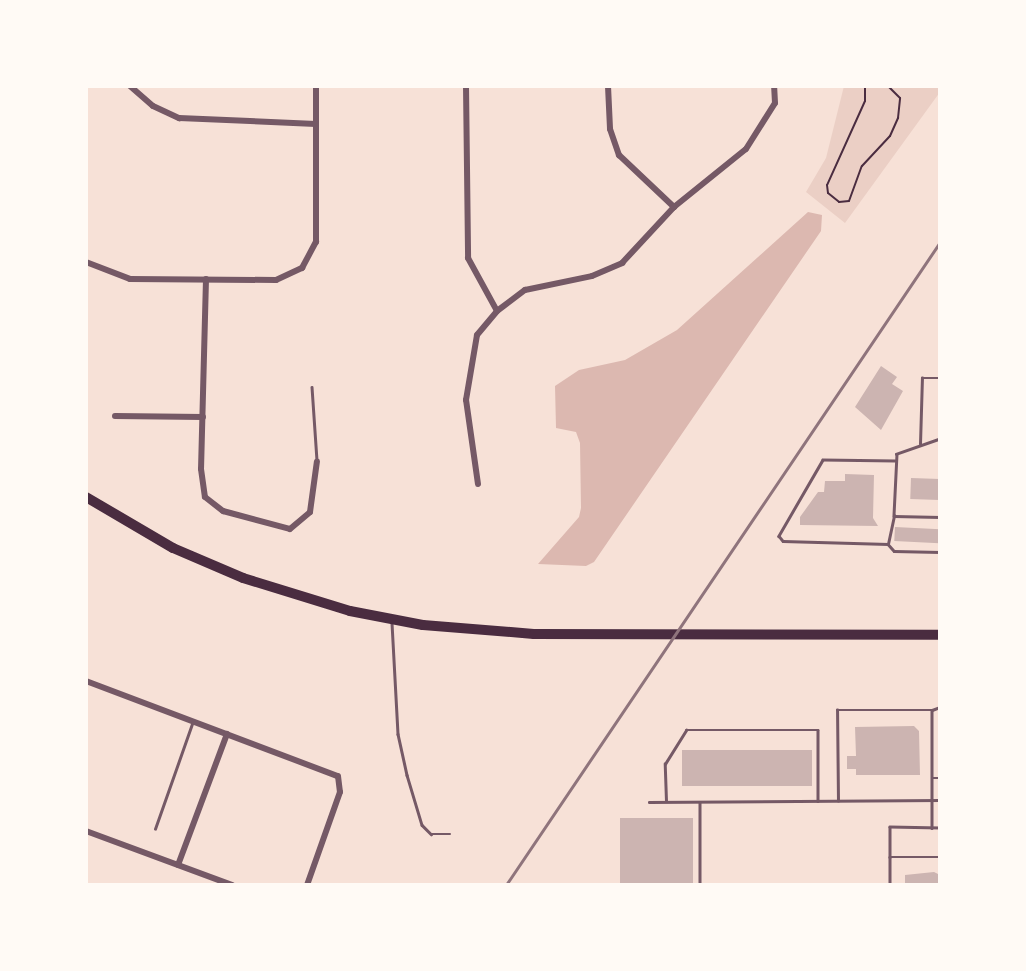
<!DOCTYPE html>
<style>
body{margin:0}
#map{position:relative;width:1026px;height:971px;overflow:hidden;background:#f7e1d7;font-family:Lato,sans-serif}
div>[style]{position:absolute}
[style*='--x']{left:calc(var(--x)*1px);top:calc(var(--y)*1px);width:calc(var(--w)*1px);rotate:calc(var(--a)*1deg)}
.green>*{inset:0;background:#ebcfc5}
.water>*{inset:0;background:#dcb8b0}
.building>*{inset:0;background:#ccb4b1;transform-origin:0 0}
.path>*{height:2px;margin:-1px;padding:0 1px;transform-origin:1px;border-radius:1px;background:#4a2c40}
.service>*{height:2.5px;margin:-1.25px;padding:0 1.25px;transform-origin:1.25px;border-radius:1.25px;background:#755966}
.minor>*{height:6px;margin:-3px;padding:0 3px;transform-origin:3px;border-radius:3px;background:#755966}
.primary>*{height:10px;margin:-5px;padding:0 5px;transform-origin:5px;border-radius:5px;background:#4a2c40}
.rail>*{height:2.5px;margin:-1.25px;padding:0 1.25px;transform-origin:1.25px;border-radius:1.25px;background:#8f747c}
span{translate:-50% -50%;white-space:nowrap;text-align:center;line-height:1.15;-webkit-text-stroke:6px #fffaf5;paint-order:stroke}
.frame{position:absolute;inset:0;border:88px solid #fffaf5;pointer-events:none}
</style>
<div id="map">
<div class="green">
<i style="clip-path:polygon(844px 86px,940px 86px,940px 92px,845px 223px,806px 192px,826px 158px)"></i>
</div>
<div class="water">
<i style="clip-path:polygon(808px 212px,822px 215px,821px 231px,594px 562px,586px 566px,538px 564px,579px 517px,581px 508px,580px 443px,576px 432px,556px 428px,555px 386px,579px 370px,625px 360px,677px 330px)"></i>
</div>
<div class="building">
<i style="clip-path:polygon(881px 366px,897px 377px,892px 384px,903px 391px,881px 430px,855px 407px)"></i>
<i style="clip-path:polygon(845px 474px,874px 475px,873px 518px,878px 526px,800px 525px,800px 517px,818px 492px,824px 492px,825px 481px,845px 481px)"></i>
<i style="left:911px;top:478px;width:29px;height:21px;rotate:2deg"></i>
<i style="left:895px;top:527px;width:45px;height:14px;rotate:3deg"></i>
<i style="clip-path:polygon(914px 726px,919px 731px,920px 775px,856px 775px,856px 769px,847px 769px,847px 756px,856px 756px,855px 727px)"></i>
<i style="left:682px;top:750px;width:130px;height:36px"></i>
<i style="left:693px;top:818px;width:67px;height:73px;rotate:90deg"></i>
<i style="clip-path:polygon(934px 872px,940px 875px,940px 885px,905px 885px,905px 875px)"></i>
</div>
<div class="path">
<i style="--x:865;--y:86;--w:15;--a:90"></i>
<i style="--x:865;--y:101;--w:92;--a:114.3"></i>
<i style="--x:827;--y:185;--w:8;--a:83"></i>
<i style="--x:828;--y:193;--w:14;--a:39"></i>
<i style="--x:839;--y:202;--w:10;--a:-6"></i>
<i style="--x:849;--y:201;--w:37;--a:-70"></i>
<i style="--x:862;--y:166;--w:41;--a:-47"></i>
<i style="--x:890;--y:136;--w:20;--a:-66"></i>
<i style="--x:898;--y:118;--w:20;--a:-84"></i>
<i style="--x:900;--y:98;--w:17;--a:-135"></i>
</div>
<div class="service">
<i style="--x:312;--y:387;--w:74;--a:86.1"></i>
<i style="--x:940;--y:439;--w:46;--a:160.8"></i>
<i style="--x:897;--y:454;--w:62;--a:92.8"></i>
<i style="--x:894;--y:516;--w:46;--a:1.2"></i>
<i style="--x:920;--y:444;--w:66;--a:-88.3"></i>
<i style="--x:922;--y:378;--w:18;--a:0"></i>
<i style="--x:895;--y:461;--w:72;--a:-179.2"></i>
<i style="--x:823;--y:460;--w:88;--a:120.1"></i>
<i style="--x:779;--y:536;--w:6;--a:51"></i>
<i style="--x:783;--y:541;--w:105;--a:1.6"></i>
<i style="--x:888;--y:544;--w:9;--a:49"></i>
<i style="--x:894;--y:551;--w:46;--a:1.2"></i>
<i style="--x:888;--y:544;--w:29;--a:-78"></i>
<i style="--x:392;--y:623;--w:111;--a:86.9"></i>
<i style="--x:398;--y:734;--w:42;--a:77.6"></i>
<i style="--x:407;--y:775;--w:52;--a:73.3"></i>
<i style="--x:422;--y:825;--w:13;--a:45"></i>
<i style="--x:431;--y:834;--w:19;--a:0"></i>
<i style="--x:932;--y:710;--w:9;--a:-21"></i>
<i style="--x:932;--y:778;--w:8;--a:0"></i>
<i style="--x:666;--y:801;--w:37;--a:-92"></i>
<i style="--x:665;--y:764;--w:40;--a:-58"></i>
<i style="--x:686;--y:730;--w:132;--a:0"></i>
<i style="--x:818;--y:730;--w:71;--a:90"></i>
<i style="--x:838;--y:801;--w:91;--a:-90.6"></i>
<i style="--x:837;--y:710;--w:95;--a:0"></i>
<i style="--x:932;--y:710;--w:118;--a:90"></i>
<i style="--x:649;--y:802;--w:291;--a:-0.4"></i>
<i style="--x:700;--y:802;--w:83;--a:90"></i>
<i style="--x:940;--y:828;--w:50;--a:-178.9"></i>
<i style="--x:890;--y:827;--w:30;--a:90"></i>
<i style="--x:890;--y:857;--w:50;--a:0"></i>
<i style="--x:155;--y:829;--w:114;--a:-70.6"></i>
<i style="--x:890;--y:857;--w:28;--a:90"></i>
</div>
<div class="minor">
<i style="--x:130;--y:86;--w:30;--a:41"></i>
<i style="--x:153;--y:106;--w:29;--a:25"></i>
<i style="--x:179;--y:118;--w:137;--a:2.5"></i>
<i style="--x:466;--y:86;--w:172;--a:89.3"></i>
<i style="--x:468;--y:258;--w:60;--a:61.3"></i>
<i style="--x:608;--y:86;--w:43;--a:87.3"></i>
<i style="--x:610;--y:129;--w:28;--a:71"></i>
<i style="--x:619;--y:155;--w:76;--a:43.4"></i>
<i style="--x:86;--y:262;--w:47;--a:21.1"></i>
<i style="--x:130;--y:279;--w:146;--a:0.4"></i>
<i style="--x:276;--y:280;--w:29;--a:-25"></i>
<i style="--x:302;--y:268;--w:30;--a:-62"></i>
<i style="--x:316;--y:242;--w:156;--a:-90"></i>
<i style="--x:206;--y:279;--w:190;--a:91.5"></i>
<i style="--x:201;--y:469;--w:28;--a:82"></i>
<i style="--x:205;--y:497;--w:23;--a:38"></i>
<i style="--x:223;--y:511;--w:69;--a:15"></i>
<i style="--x:290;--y:529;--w:26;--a:-40"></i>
<i style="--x:310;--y:512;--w:51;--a:-82.2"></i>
<i style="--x:115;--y:416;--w:88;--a:0.7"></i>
<i style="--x:478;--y:484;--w:85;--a:-98.1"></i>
<i style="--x:466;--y:400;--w:66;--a:-80.4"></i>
<i style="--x:477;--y:335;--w:31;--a:-50"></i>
<i style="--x:497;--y:311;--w:35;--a:-37"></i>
<i style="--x:525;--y:290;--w:68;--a:-11.8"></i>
<i style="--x:592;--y:276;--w:33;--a:-23"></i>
<i style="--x:622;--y:263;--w:76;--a:-47.1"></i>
<i style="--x:674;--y:207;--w:92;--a:-38.9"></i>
<i style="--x:746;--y:149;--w:54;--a:-57.8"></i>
<i style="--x:775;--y:103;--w:17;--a:-93"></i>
<i style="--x:86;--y:681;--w:269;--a:20.7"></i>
<i style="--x:338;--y:776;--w:16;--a:83"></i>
<i style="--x:340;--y:792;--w:99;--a:109.5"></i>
<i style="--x:86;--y:831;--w:156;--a:20.3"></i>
<i style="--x:178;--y:865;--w:140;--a:-69.5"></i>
</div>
<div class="primary">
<i style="--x:86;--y:497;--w:101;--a:30.4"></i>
<i style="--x:173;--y:548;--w:76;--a:23.2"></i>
<i style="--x:243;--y:578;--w:112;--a:17.1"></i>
<i style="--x:350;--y:611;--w:74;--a:10.9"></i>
<i style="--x:423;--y:625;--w:111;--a:4.6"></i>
<i style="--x:534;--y:634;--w:406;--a:0.1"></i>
</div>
<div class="rail">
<i style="--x:506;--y:885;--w:776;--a:-55.98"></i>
</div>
<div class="frame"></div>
</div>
